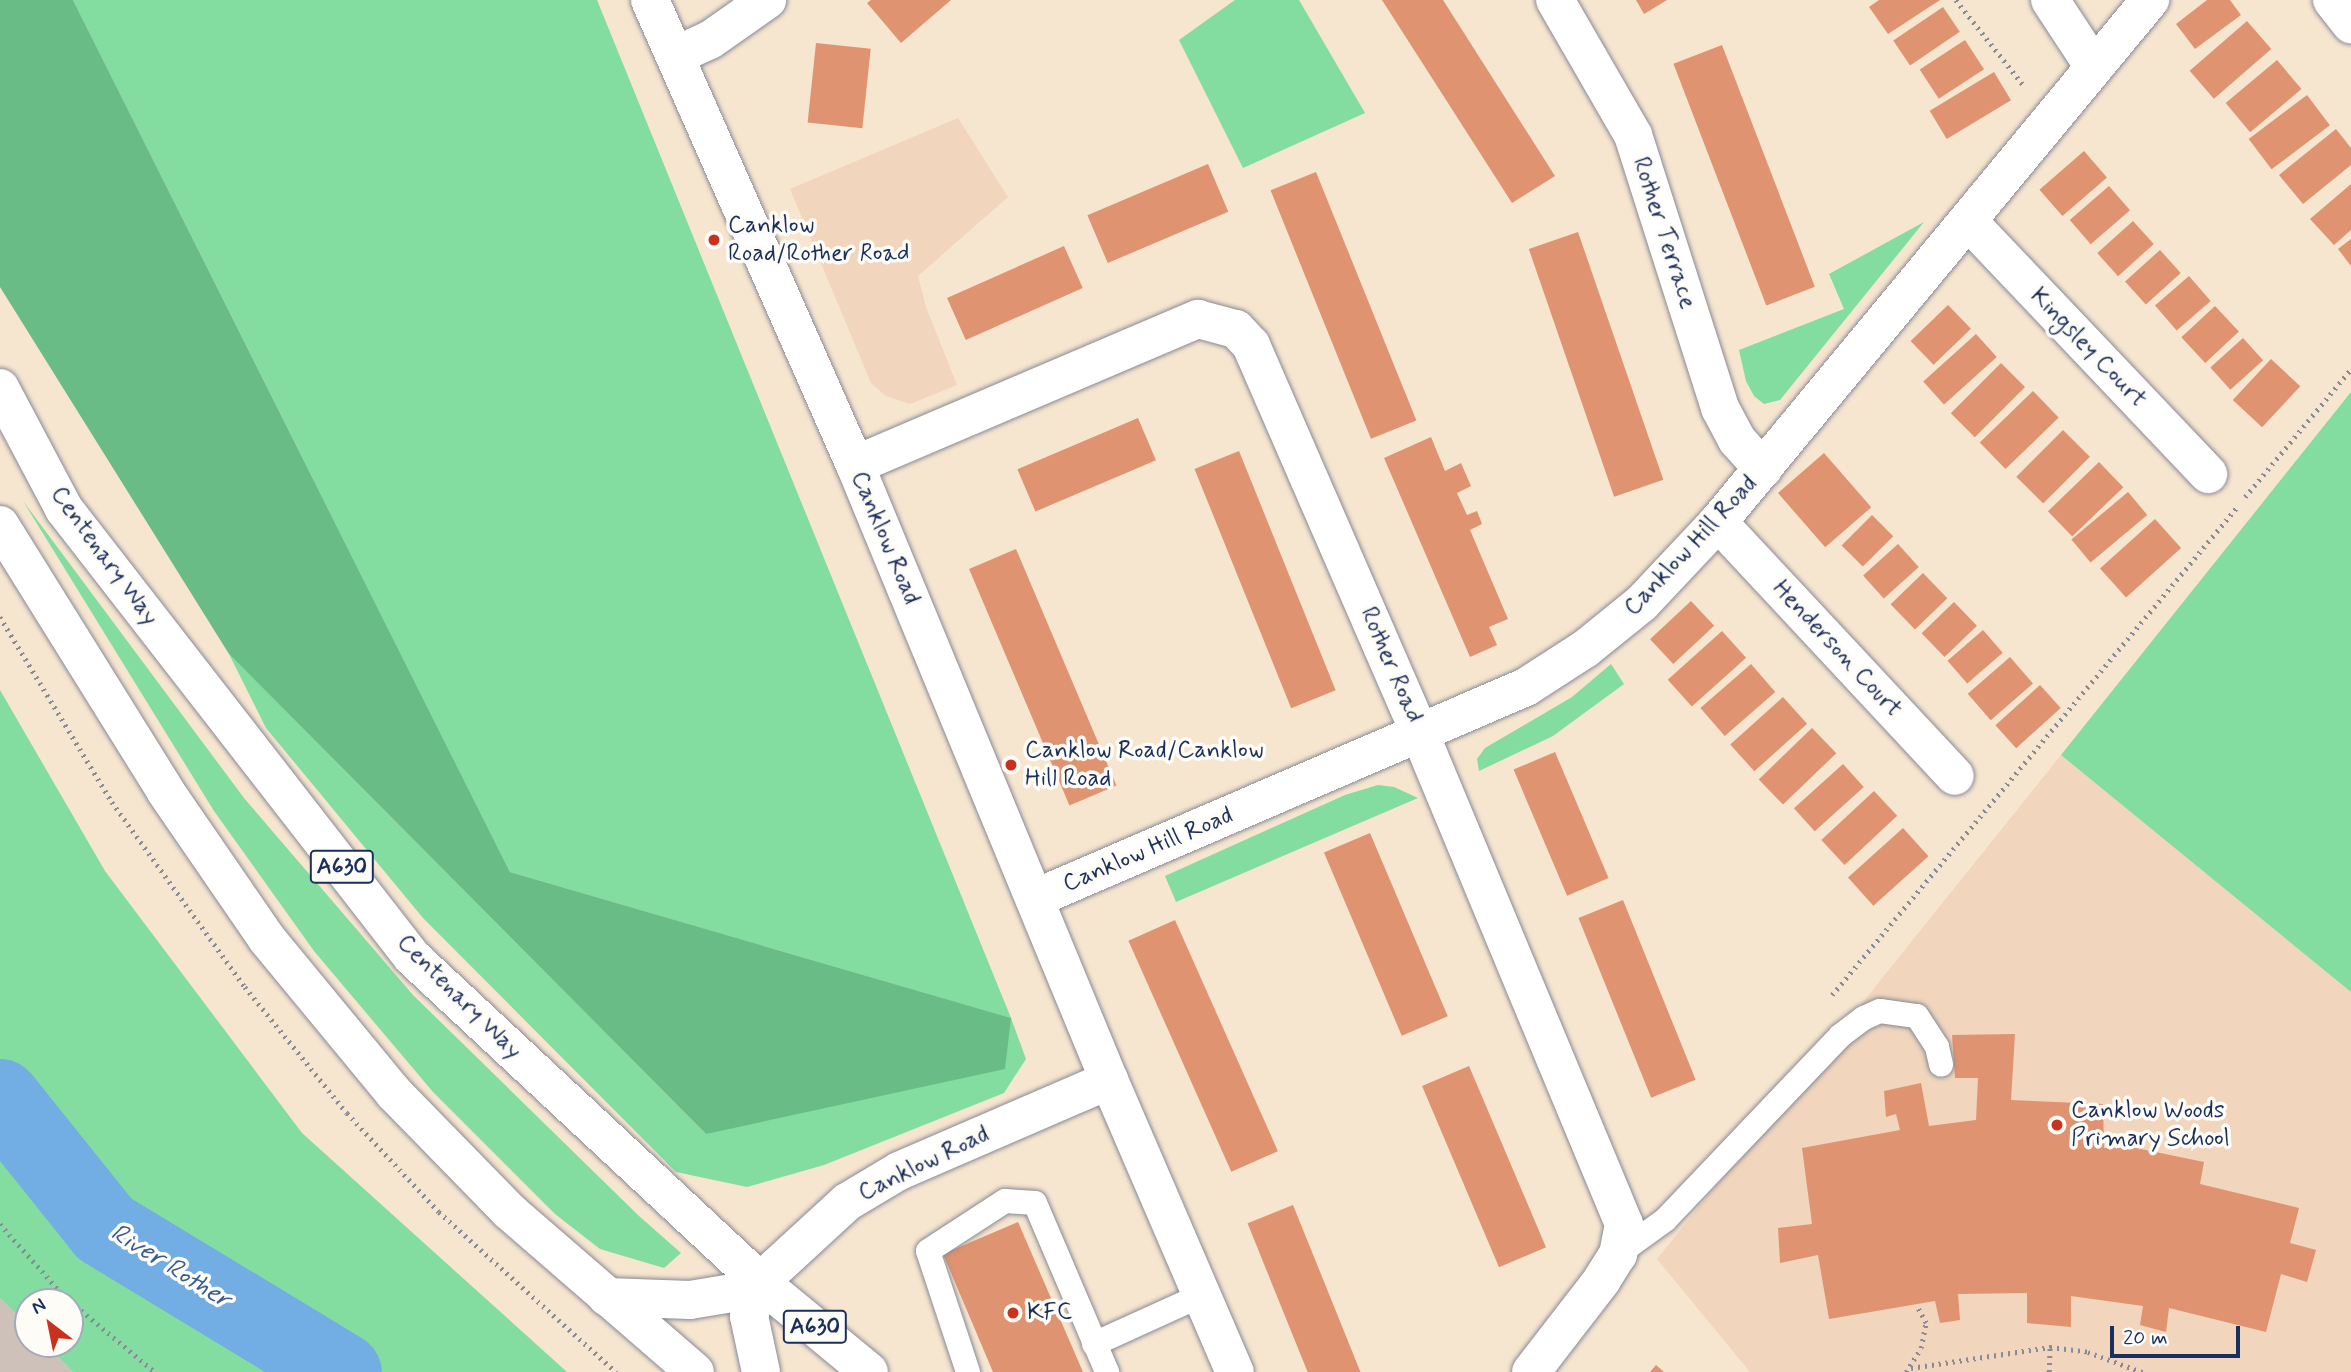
<!DOCTYPE html>
<style>
body{margin:0}
#map{position:relative;width:2351px;height:1372px;overflow:hidden;background:#f6e5cf;font-family:Mynerve,sans-serif}
div>[style]{position:absolute}
[style*='--x']{left:calc(var(--x)*1px);top:calc(var(--y)*1px);width:calc(var(--w)*1px);rotate:calc(var(--a)*1deg)}
.built>*{inset:0;background:#f1d5bd}
.industrial>*{inset:0;background:#cec1ba}
.green>*{inset:0;background:#83dca0}
.forest>*{inset:0;background:#6abc86}
.river>*{height:79px;margin:-39.5px;padding:0 39.5px;transform-origin:39.5px;border-radius:39.5px;background:#72ade3}
.building>*{inset:0;background:#df9370;transform-origin:0 0}
.path>*{height:4.5px;margin-top:-2.25px;transform-origin:0;background:repeating-linear-gradient(90deg,#888a96 0 2px,transparent 0 7px)}
.roads{filter:drop-shadow(0 0 2px #888a96) drop-shadow(0 0 2px #888a96)}
.service>*{height:24px;margin:-12px;padding:0 12px;transform-origin:12px;border-radius:12px;background:#fff}
.minor>*{height:38px;margin:-19px;padding:0 19px;transform-origin:19px;border-radius:19px;background:#fff}
.tertiary>*{height:38px;margin:-19px;padding:0 19px;transform-origin:19px;border-radius:19px;background:#fff}
.primary>*{height:38px;margin:-19px;padding:0 19px;transform-origin:19px;border-radius:19px;background:#fff}
.dots>*{width:19px;height:19px;translate:-50% -50%;box-sizing:border-box;border:4px solid #fdfcf7;border-radius:50%}
span{translate:-50% -50%;white-space:nowrap;text-align:center;line-height:1.15;-webkit-text-stroke:7px #fdfcf7;paint-order:stroke}
.shield-label span{padding:2px 5px;background:#fdfcf7;border:2px solid;border-radius:5px;-webkit-text-stroke-width:0}
.shield-label{font-size:23px;color:#1b2f5e;font-weight:700}
.poi-label{font-size:24px;color:#1b2f5e}
.left{translate:0 -50%;text-align:left}
.street-label{font-size:24px;color:#1b2f5e}
.water-label{font-size:26px;color:#395b8d;font-style:italic}
.north{position:absolute;left:14px;top:1288px;width:70px;height:70px;box-sizing:border-box;background:#fdfcf7;border:2px solid #a3aaba;border-radius:50%;rotate:328deg;font-size:19px;font-weight:700;line-height:28px;text-align:center;color:#1b2f5e}
.north::after{content:'';display:block;margin:auto;width:24px;height:32px;background:#c8321e;clip-path:polygon(50% 0,100% 100%,50% 72%,0 100%)}
.scale{position:absolute;left:2110px;top:1326px;width:130px;height:32px;box-sizing:border-box;border:4px solid #1b2f5e;border-top:0;padding-left:9px;font-size:21px;line-height:24px;white-space:nowrap;color:#1b2f5e;-webkit-text-stroke:5px #fdfcf7;paint-order:stroke}
</style>
<div id="map">
<div class="built">
<i style="clip-path:polygon(958px 118px,1008px 197px,918px 276px,926px 307px,957px 385px,910px 404px,886px 396px,871px 383px,790px 189px)"></i>
<i style="clip-path:polygon(2061px 755px,2351px 992px,2351px 1372px,1750px 1372px,1657px 1259px)"></i>
</div>
<div class="industrial">
<i style="clip-path:polygon(0 1298px,28px 1326px,28px 1344px,45px 1344px,73px 1372px,0 1372px)"></i>
</div>
<div class="green">
<i style="clip-path:polygon(73px 0,597px 0,1011px 1018px,1026px 1059px,1004px 1093px,824px 1165px,747px 1187px,676px 1172px,423px 918px,266px 728px,229px 654px,706px 1134px,1010px 1018px,510px 872px)"></i>
<i style="clip-path:polygon(1235px 0,1299px 0,1365px 113px,1243px 168px,1179px 40px)"></i>
<i style="clip-path:polygon(1924px 222px,1780px 400px,1764px 404px,1754px 396px,1746px 381px,1739px 350px,1844px 309px,1829px 274px)"></i>
<i style="clip-path:polygon(2351px 392px,2351px 992px,2061px 755px)"></i>
<i style="clip-path:polygon(23px 501px,244px 798px,413px 995px,639px 1216px,681px 1253px,664px 1268px,600px 1249px,555px 1214px,433px 1092px,314px 951px,214px 811px)"></i>
<i style="clip-path:polygon(1611px 664px,1624px 684px,1553px 736px,1479px 771px,1477px 759px,1485px 748px,1572px 697px)"></i>
<i style="clip-path:polygon(0 690px,105px 871px,302px 1133px,567px 1372px,73px 1372px,45px 1344px,70px 1344px,70px 1302px,28px 1302px,28px 1326px,0 1298px)"></i>
<i style="clip-path:polygon(1378px 785px,1394px 787px,1418px 798px,1176px 902px,1165px 876px,1345px 795px)"></i>
</div>
<div class="forest">
<i style="clip-path:polygon(0 0,73px 0,510px 872px,1011px 1018px,1005px 1069px,706px 1134px,229px 654px,0 287px)"></i>
</div>
<div class="river">
<i style="--x:0;--y:1098;--w:166;--a:51.3"></i>
<i style="--x:104;--y:1228;--w:278;--a:31.2"></i>
</div>
<div class="building">
<i style="clip-path:polygon(871px 0,951px 0,901px 43px,867px 3px)"></i>
<i style="clip-path:polygon(1382px 0,1443px 0,1555px 176px,1512px 203px)"></i>
<i style="clip-path:polygon(1636px 0,1667px 0,1644px 14px)"></i>
<i style="clip-path:polygon(1879px 0,1940px 0,1888px 34px,1869px 7px)"></i>
<i style="clip-path:polygon(2207px 0,2230px 0,2241px 15px,2195px 49px,2176px 24px)"></i>
<i style="left:1943px;top:7px;width:30px;height:60px;rotate:56deg"></i>
<i style="left:2247px;top:21px;width:37px;height:76px;rotate:49deg"></i>
<i style="left:1965px;top:40px;width:35px;height:54px;rotate:57deg"></i>
<i style="left:816px;top:43px;width:55px;height:80px;rotate:6deg"></i>
<i style="left:1722px;top:45px;width:259px;height:52px;rotate:69deg"></i>
<i style="left:2277px;top:60px;width:38px;height:67px;rotate:50deg"></i>
<i style="left:1994px;top:72px;width:33px;height:75px;rotate:59deg"></i>
<i style="left:2307px;top:95px;width:38px;height:73px;rotate:53deg"></i>
<i style="clip-path:polygon(2336px 129px,2351px 148px,2351px 165px,2303px 204px,2279px 175px)"></i>
<i style="left:2084px;top:151px;width:35px;height:59px;rotate:49deg"></i>
<i style="left:1208px;top:164px;width:52px;height:131px;rotate:67deg"></i>
<i style="left:1316px;top:172px;width:268px;height:49px;rotate:68deg"></i>
<i style="clip-path:polygon(2351px 184px,2351px 230px,2334px 245px,2310px 219px)"></i>
<i style="left:2109px;top:186px;width:32px;height:52px;rotate:49deg"></i>
<i style="left:2133px;top:221px;width:31px;height:48px;rotate:48deg"></i>
<i style="left:1578px;top:232px;width:262px;height:52px;rotate:71deg"></i>
<i style="clip-path:polygon(2351px 239px,2351px 266px,2338px 249px)"></i>
<i style="left:1064px;top:246px;width:46px;height:128px;rotate:66deg"></i>
<i style="left:2160px;top:250px;width:31px;height:47px;rotate:48deg"></i>
<i style="left:2189px;top:276px;width:33px;height:45px;rotate:49deg"></i>
<i style="left:1948px;top:305px;width:33px;height:52px;rotate:46deg"></i>
<i style="left:2215px;top:306px;width:35px;height:46px;rotate:47deg"></i>
<i style="left:1976px;top:334px;width:31px;height:71px;rotate:48deg"></i>
<i style="left:2243px;top:338px;width:30px;height:44px;rotate:48deg"></i>
<i style="left:2271px;top:359px;width:40px;height:56px;rotate:43deg"></i>
<i style="left:2001px;top:363px;width:34px;height:71px;rotate:45deg"></i>
<i style="left:2033px;top:391px;width:37px;height:74px;rotate:46deg"></i>
<i style="left:1138px;top:418px;width:46px;height:131px;rotate:67deg"></i>
<i style="left:2063px;top:430px;width:38px;height:66px;rotate:45deg"></i>
<i style="clip-path:polygon(1431px 437px,1445px 471px,1461px 463px,1471px 486px,1457px 493px,1467px 515px,1477px 511px,1482px 524px,1470px 530px,1508px 619px,1489px 627px,1497px 645px,1470px 657px,1384px 458px)"></i>
<i style="left:1239px;top:451px;width:258px;height:48px;rotate:68deg"></i>
<i style="left:1824px;top:453px;width:72px;height:61px;rotate:49deg"></i>
<i style="left:2099px;top:462px;width:35px;height:71px;rotate:46deg"></i>
<i style="left:2128px;top:492px;width:30px;height:74px;rotate:50deg"></i>
<i style="left:1872px;top:515px;width:30px;height:43px;rotate:45deg"></i>
<i style="left:2155px;top:519px;width:39px;height:74px;rotate:48deg"></i>
<i style="left:1898px;top:544px;width:31px;height:47px;rotate:48deg"></i>
<i style="left:1016px;top:549px;width:257px;height:51px;rotate:67deg"></i>
<i style="left:1923px;top:573px;width:35px;height:45px;rotate:46deg"></i>
<i style="left:1691px;top:601px;width:34px;height:56px;rotate:47deg"></i>
<i style="left:1954px;top:602px;width:33px;height:45px;rotate:46deg"></i>
<i style="left:1983px;top:630px;width:30px;height:47px;rotate:49deg"></i>
<i style="left:1722px;top:631px;width:36px;height:73px;rotate:48deg"></i>
<i style="left:2010px;top:657px;width:35px;height:56px;rotate:49deg"></i>
<i style="left:1751px;top:664px;width:37px;height:67px;rotate:49deg"></i>
<i style="left:2040px;top:685px;width:31px;height:60px;rotate:48deg"></i>
<i style="left:1783px;top:697px;width:36px;height:71px;rotate:48deg"></i>
<i style="left:1812px;top:728px;width:35px;height:74px;rotate:46deg"></i>
<i style="left:1555px;top:752px;width:137px;height:45px;rotate:67deg"></i>
<i style="left:1843px;top:764px;width:31px;height:66px;rotate:48deg"></i>
<i style="left:1874px;top:791px;width:34px;height:72px;rotate:47deg"></i>
<i style="left:1903px;top:828px;width:38px;height:74px;rotate:48deg"></i>
<i style="left:1370px;top:833px;width:199px;height:50px;rotate:67deg"></i>
<i style="left:1623px;top:900px;width:194px;height:48px;rotate:68deg"></i>
<i style="left:1175px;top:920px;width:253px;height:51px;rotate:66deg"></i>
<i style="clip-path:polygon(2015px 1034px,2011px 1100px,2103px 1104px,2104px 1148px,2136px 1148px,2204px 1162px,2200px 1184px,2299px 1208px,2290px 1243px,2316px 1250px,2307px 1282px,2281px 1274px,2266px 1332px,2169px 1308px,2166px 1332px,2140px 1325px,2143px 1306px,2071px 1296px,2071px 1327px,2027px 1323px,2027px 1293px,1958px 1294px,1960px 1320px,1940px 1323px,1935px 1301px,1829px 1319px,1818px 1255px,1780px 1263px,1778px 1228px,1812px 1224px,1802px 1148px,1900px 1130px,1896px 1114px,1886px 1117px,1884px 1091px,1921px 1083px,1929px 1126px,1976px 1120px,1978px 1078px,1955px 1078px,1952px 1035px)"></i>
<i style="left:1469px;top:1066px;width:197px;height:51px;rotate:67deg"></i>
<i style="left:1293px;top:1205px;width:181px;height:49px;rotate:68deg"></i>
<i style="clip-path:polygon(1018px 1222px,1083px 1372px,993px 1372px,943px 1254px)"></i>
<i style="clip-path:polygon(1656px 1365px,1664px 1372px,1650px 1372px)"></i>
</div>
<div class="path">
<i style="--x:1956;--y:0;--w:111;--a:51.6"></i>
<i style="--x:2245;--y:497;--w:166;--a:-50.4"></i>
<i style="--x:0;--y:617;--w:216;--a:58.8"></i>
<i style="--x:112;--y:802;--w:228;--a:54.3"></i>
<i style="--x:245;--y:987;--w:162;--a:51"></i>
<i style="--x:347;--y:1113;--w:135;--a:47.1"></i>
<i style="--x:439;--y:1212;--w:239;--a:42.1"></i>
<i style="--x:1832;--y:995;--w:634;--a:-50.31"></i>
<i style="--x:0;--y:1224;--w:98;--a:48.3"></i>
<i style="--x:65;--y:1297;--w:117;--a:39.8"></i>
<i style="--x:1911;--y:1368;--w:141;--a:-8.6"></i>
<i style="--x:2050;--y:1347;--w:38;--a:7"></i>
<i style="--x:2088;--y:1352;--w:58;--a:20.3"></i>
<i style="--x:1906;--y:1372;--w:28;--a:-58"></i>
<i style="--x:1921;--y:1348;--w:25;--a:-79"></i>
<i style="--x:1926;--y:1323;--w:18;--a:-119"></i>
<i style="--x:2049;--y:1372;--w:25;--a:-88"></i>
</div>
<div class="roads">
<div class="service">
<i style="--x:1618;--y:1254;--w:58;--a:-35.9"></i>
<i style="--x:1665;--y:1220;--w:254;--a:-46.4"></i>
<i style="--x:1840;--y:1036;--w:30;--a:-37"></i>
<i style="--x:1864;--y:1018;--w:17;--a:-24"></i>
<i style="--x:1880;--y:1011;--w:37;--a:8"></i>
<i style="--x:1917;--y:1016;--w:37;--a:57"></i>
<i style="--x:1937;--y:1047;--w:18;--a:77"></i>
<i style="--x:1094;--y:1344;--w:119;--a:-24.4"></i>
<i style="--x:968;--y:1372;--w:127;--a:-108.3"></i>
<i style="--x:928;--y:1251;--w:92;--a:-33"></i>
<i style="--x:1005;--y:1201;--w:30;--a:4"></i>
<i style="--x:1035;--y:1203;--w:184;--a:66.9"></i>
</div>
<div class="minor">
<i style="--x:1555;--y:0;--w:156;--a:60"></i>
<i style="--x:1633;--y:135;--w:287;--a:72.3"></i>
<i style="--x:1720;--y:408;--w:36;--a:62"></i>
<i style="--x:1737;--y:440;--w:39;--a:48"></i>
<i style="--x:2050;--y:0;--w:80;--a:56.7"></i>
<i style="--x:2332;--y:0;--w:31;--a:52"></i>
<i style="--x:675;--y:56;--w:38;--a:-25"></i>
<i style="--x:710;--y:40;--w:70;--a:-35.1"></i>
<i style="--x:1968;--y:221;--w:349;--a:46.5"></i>
<i style="--x:855;--y:465;--w:373;--a:-23.1"></i>
<i style="--x:1198;--y:319;--w:39;--a:15"></i>
<i style="--x:1236;--y:329;--w:22;--a:47"></i>
<i style="--x:1251;--y:345;--w:424;--a:66.5"></i>
<i style="--x:1420;--y:734;--w:531;--a:67.4"></i>
<i style="--x:1624;--y:1224;--w:31;--a:101"></i>
<i style="--x:1618;--y:1254;--w:31;--a:122"></i>
<i style="--x:1602;--y:1280;--w:116;--a:127.7"></i>
<i style="--x:1718;--y:522;--w:347;--a:47"></i>
<i style="--x:1036;--y:898;--w:533;--a:-23.3"></i>
<i style="--x:1526;--y:687;--w:70;--a:-32.8"></i>
<i style="--x:1585;--y:649;--w:73;--a:-38.9"></i>
<i style="--x:1642;--y:603;--w:111;--a:-46.8"></i>
<i style="--x:1718;--y:522;--w:678;--a:-50.39"></i>
<i style="--x:1109;--y:1080;--w:318;--a:66.7"></i>
</div>
<div class="tertiary">
<i style="--x:607;--y:1297;--w:83;--a:2.1"></i>
<i style="--x:690;--y:1300;--w:43;--a:-9.5"></i>
<i style="--x:732;--y:1293;--w:30;--a:-21"></i>
<i style="--x:760;--y:1282;--w:118;--a:-42.6"></i>
<i style="--x:847;--y:1202;--w:61;--a:-30.8"></i>
<i style="--x:899;--y:1171;--w:229;--a:-23.4"></i>
<i style="--x:1109;--y:1080;--w:665;--a:-112.44"></i>
<i style="--x:855;--y:465;--w:508;--a:-113.79"></i>
</div>
<div class="primary">
<i style="--x:0;--y:388;--w:137;--a:62.1"></i>
<i style="--x:64;--y:509;--w:567;--a:52.16"></i>
<i style="--x:412;--y:957;--w:476;--a:43"></i>
<i style="--x:760;--y:1282;--w:141;--a:39.5"></i>
<i style="--x:0;--y:525;--w:314;--a:58.1"></i>
<i style="--x:166;--y:792;--w:178;--a:55.5"></i>
<i style="--x:267;--y:939;--w:200;--a:50.5"></i>
<i style="--x:394;--y:1093;--w:165;--a:45.7"></i>
<i style="--x:509;--y:1211;--w:246;--a:40.9"></i>
<i style="--x:760;--y:1282;--w:36;--a:108"></i>
<i style="--x:749;--y:1316;--w:57;--a:77.9"></i>
</div>
</div>
<div class="dots">
<i style="left:714px;top:240px;background:#c8321e"></i>
<i style="left:1011px;top:765px;background:#c8321e"></i>
<i style="left:2057px;top:1125px;background:#c8321e"></i>
<i style="left:1013px;top:1313px;background:#c8321e"></i>
</div>
<div class="shield-label">
<span style="left:342px;top:867px">A630</span>
<span style="left:815px;top:1327px">A630</span>
</div>
<div class="poi-label">
<span class="left" style="left:728px;top:240px">Canklow<br>Road/Rother Road</span>
<span class="left" style="left:1025px;top:765px">Canklow Road/Canklow<br>Hill Road</span>
<span class="left" style="left:2071px;top:1125px">Canklow Woods<br>Primary School</span>
<span class="left" style="left:1027px;top:1313px">KFC</span>
</div>
<div class="street-label">
<span style="left:1664px;top:233px;rotate:72deg">Rother Terrace</span>
<span style="left:2088px;top:348px;rotate:46deg">Kingsley Court</span>
<span style="left:885px;top:538px;rotate:67deg">Canklow Road</span>
<span style="left:1691px;top:546px;rotate:-47deg">Canklow Hill Road</span>
<span style="left:104px;top:556px;rotate:54deg">Centenary Way</span>
<span style="left:1837px;top:649px;rotate:47deg">Henderson Court</span>
<span style="left:1391px;top:665px;rotate:67deg">Rother Road</span>
<span style="left:1148px;top:850px;rotate:-23deg">Canklow Hill Road</span>
<span style="left:459px;top:997px;rotate:45deg">Centenary Way</span>
<span style="left:924px;top:1164px;rotate:-26deg">Canklow Road</span>
</div>
<div class="water-label">
<span style="left:170px;top:1267px;rotate:32deg">River Rother</span>
</div>
<div class="north">N</div>
<div class="scale">20 m</div>
</div>
